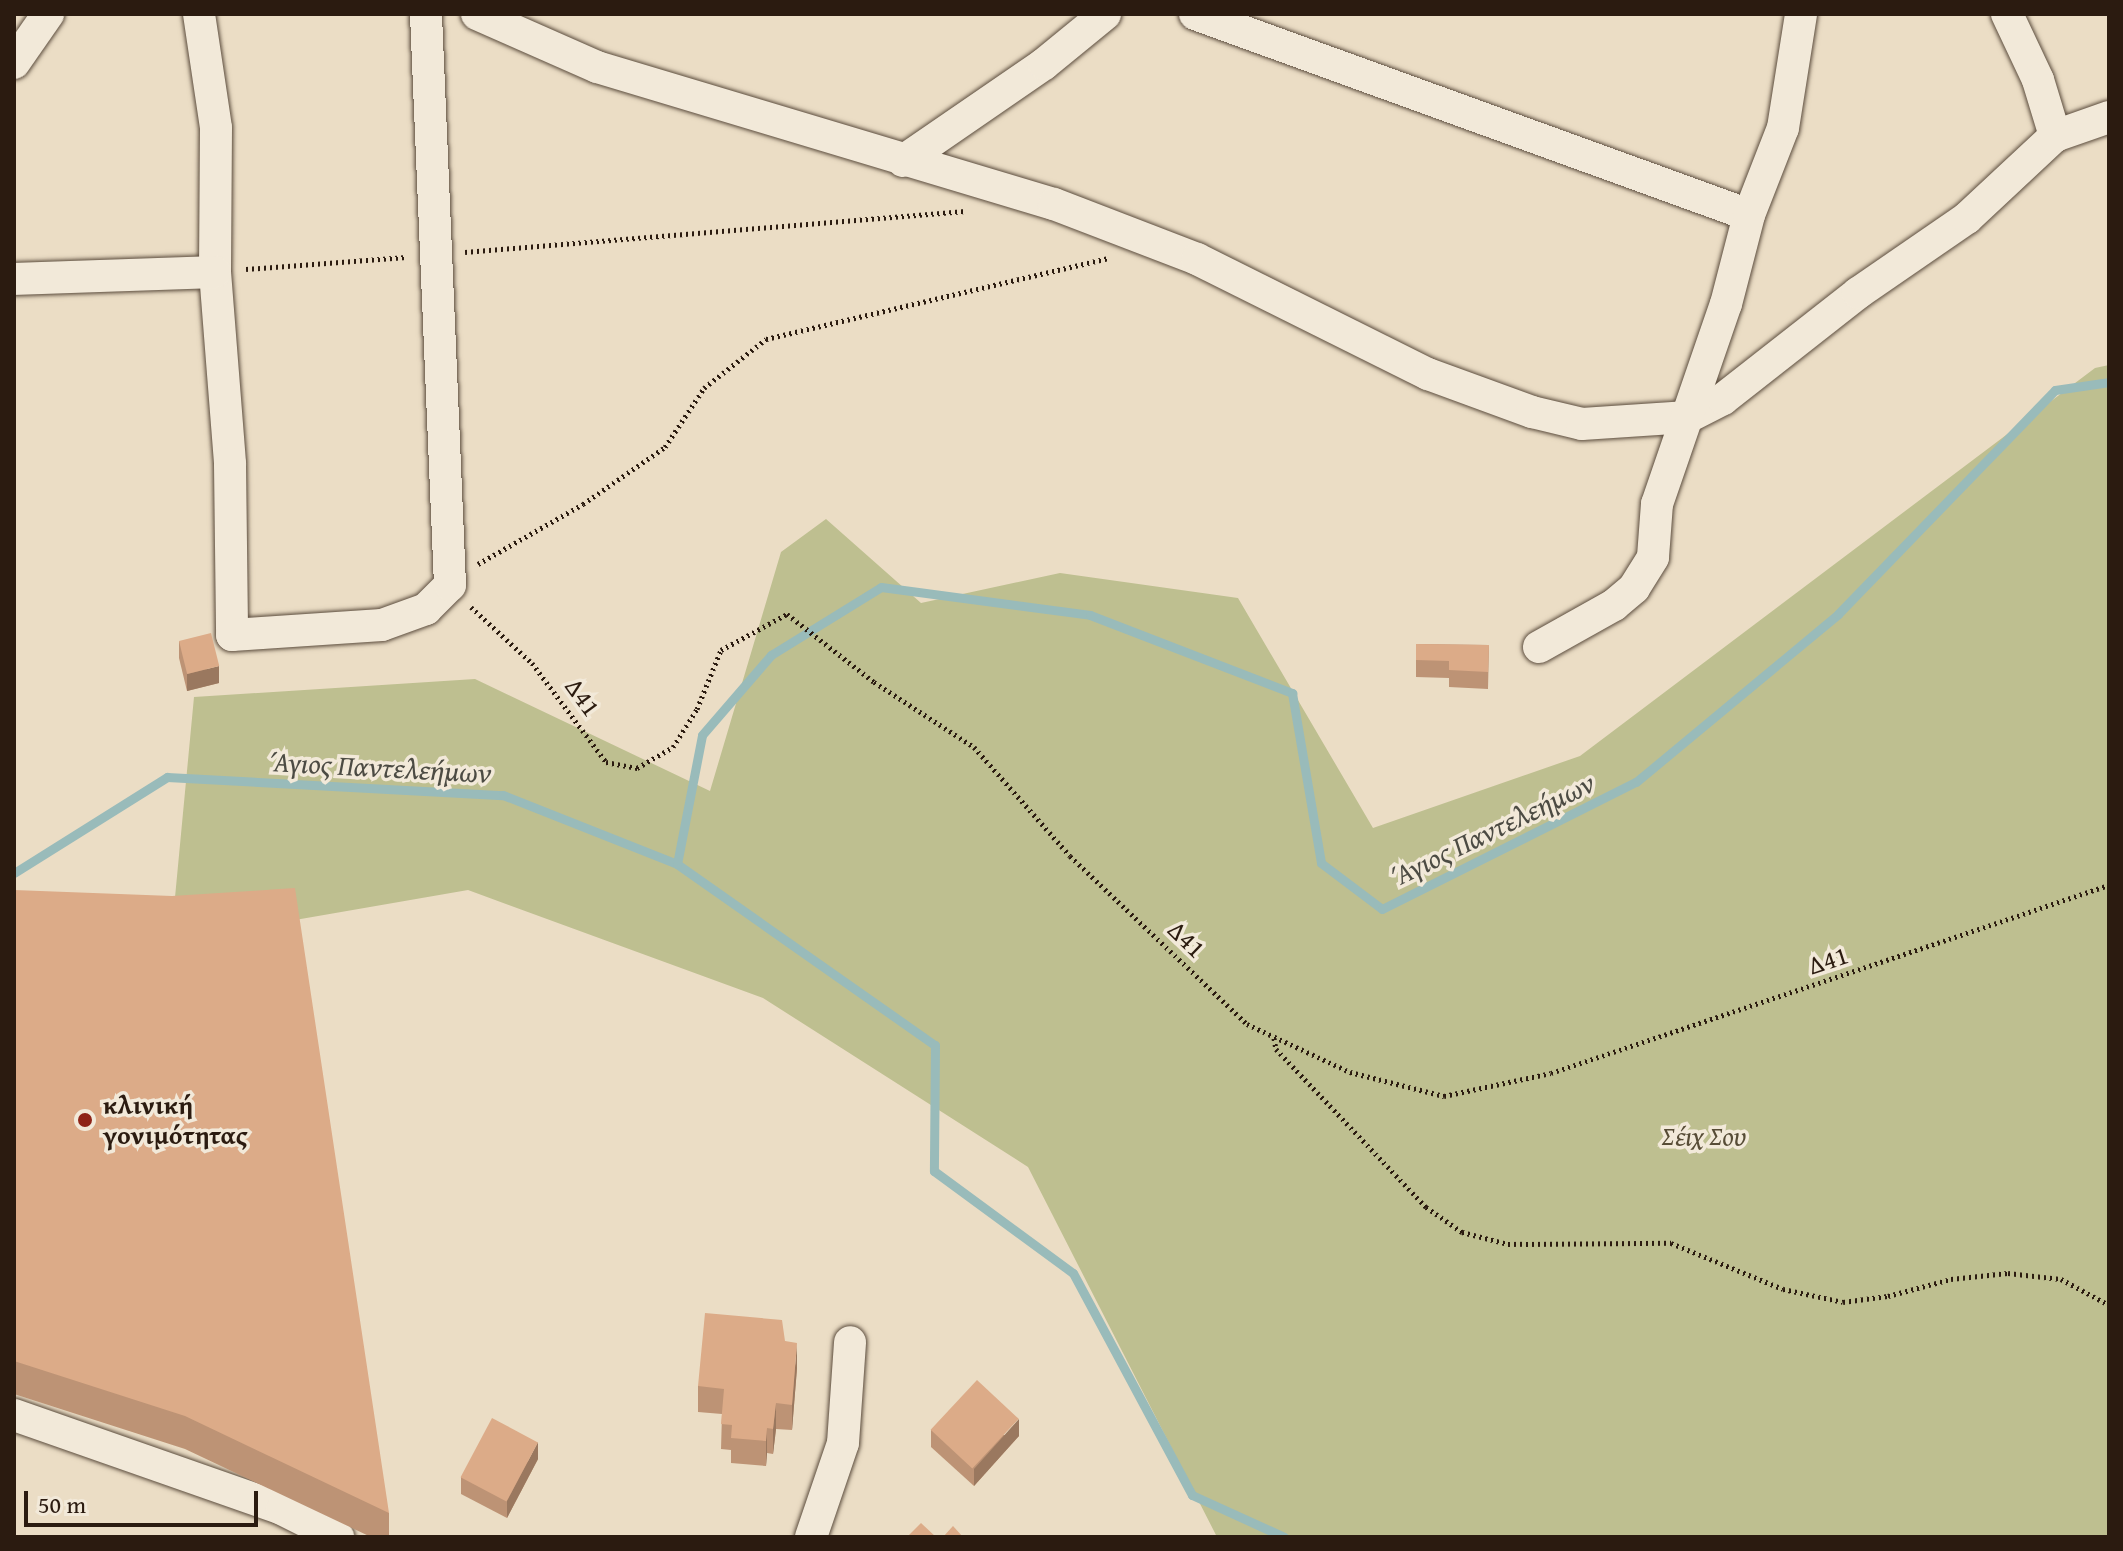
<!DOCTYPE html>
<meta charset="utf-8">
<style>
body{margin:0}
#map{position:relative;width:2123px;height:1551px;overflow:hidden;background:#ebddc5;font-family:"Gentium Book Plus",serif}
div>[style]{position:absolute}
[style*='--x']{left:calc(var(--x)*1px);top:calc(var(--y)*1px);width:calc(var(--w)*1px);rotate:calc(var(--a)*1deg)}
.green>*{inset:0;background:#bebf90}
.stream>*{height:9px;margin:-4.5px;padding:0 4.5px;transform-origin:4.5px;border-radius:4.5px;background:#99bbba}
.path>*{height:5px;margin-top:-2.5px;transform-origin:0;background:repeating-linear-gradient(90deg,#2b1b10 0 2px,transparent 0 6px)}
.roads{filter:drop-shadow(0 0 2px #5b4c3d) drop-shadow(0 0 2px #5b4c3d)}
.minor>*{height:32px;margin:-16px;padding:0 16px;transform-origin:16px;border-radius:16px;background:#f2e9d9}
.wall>*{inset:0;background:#bd9375}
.shaded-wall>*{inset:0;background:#9a785f}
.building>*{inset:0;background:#dcab88;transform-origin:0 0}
.dots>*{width:22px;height:22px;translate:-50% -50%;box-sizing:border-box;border:4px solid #f2e9d9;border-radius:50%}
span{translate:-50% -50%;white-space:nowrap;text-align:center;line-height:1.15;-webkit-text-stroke:7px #f2e9d9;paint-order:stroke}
.street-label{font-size:26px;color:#2b1b10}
.poi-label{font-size:26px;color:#2b1b10;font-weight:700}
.left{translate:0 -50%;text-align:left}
.park-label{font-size:26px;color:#574c36;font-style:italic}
.water-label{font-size:28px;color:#4c4b43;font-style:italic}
.frame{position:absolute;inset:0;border:16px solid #2b1b10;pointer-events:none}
.scale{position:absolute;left:24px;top:1491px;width:234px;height:36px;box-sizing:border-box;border:4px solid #2b1b10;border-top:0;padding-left:10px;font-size:24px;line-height:28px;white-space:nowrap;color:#2b1b10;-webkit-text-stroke:6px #f2e9d9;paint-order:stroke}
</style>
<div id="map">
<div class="green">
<i style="clip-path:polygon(2109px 365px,2109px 1537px,1217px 1537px,1028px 1167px,763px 998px,468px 890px,295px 920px,172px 929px,194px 697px,475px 679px,710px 791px,781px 552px,826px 519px,921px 603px,1060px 573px,1238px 598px,1373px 828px,1580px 756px,2095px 368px)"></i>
</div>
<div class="stream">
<i style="--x:677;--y:864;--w:315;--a:35.1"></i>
<i style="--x:935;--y:1045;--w:126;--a:90.5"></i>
<i style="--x:934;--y:1171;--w:172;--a:36.3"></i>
<i style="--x:1073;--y:1273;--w:252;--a:61.8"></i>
<i style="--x:1192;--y:1495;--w:101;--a:24.5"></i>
<i style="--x:14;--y:873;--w:181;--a:-32.1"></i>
<i style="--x:167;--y:777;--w:336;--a:3.1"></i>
<i style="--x:503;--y:795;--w:187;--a:21.6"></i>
<i style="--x:677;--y:864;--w:131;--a:-79"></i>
<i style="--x:702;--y:735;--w:106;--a:-49.2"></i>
<i style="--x:771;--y:655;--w:129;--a:-31.7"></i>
<i style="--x:881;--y:587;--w:211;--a:7.6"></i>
<i style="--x:1090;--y:615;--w:217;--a:21.1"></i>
<i style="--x:1292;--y:693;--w:172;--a:80.3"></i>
<i style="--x:1321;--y:863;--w:76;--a:37"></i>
<i style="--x:1382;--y:909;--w:284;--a:-26.6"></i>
<i style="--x:1636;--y:782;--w:263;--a:-39.7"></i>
<i style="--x:1838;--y:614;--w:312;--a:-45.9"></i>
<i style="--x:2055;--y:390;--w:55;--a:-8.4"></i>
</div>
<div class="path">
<i style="--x:465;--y:252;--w:502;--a:-4.69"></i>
<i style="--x:246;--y:269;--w:161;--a:-4.3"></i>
<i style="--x:478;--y:564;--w:121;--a:-29.7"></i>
<i style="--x:583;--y:504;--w:100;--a:-34.8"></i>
<i style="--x:665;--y:447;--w:71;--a:-56.5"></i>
<i style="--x:704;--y:388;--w:79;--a:-38.3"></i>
<i style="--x:766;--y:339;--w:351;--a:-13.3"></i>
<i style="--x:471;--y:607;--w:83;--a:42.6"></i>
<i style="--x:532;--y:663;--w:124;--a:53.2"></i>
<i style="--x:606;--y:762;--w:32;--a:11"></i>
<i style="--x:637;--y:768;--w:42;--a:-30.3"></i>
<i style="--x:673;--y:747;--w:45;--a:-57.7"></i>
<i style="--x:697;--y:709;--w:64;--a:-67.9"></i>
<i style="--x:721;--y:650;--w:75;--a:-28.6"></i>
<i style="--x:787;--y:614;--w:110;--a:38"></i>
<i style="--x:874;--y:682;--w:119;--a:33"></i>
<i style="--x:974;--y:747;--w:145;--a:48.6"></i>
<i style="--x:1070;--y:856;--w:244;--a:43.5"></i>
<i style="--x:1247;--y:1024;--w:114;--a:25"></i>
<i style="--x:1350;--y:1072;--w:97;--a:14.3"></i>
<i style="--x:1444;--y:1096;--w:109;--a:-12.1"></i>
<i style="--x:1551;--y:1073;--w:589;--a:-18.62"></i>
<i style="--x:1274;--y:1038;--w:11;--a:80"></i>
<i style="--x:1276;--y:1049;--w:218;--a:46.5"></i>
<i style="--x:1426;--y:1207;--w:44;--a:34.8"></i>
<i style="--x:1462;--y:1232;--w:48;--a:14.6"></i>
<i style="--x:1508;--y:1244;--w:163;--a:-0.4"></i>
<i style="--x:1671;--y:1243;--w:121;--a:22.3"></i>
<i style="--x:1783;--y:1289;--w:61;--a:12.2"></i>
<i style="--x:1843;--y:1302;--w:45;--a:-7.6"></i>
<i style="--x:1888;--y:1296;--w:65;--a:-15.1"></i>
<i style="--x:1951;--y:1279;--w:57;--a:-6"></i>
<i style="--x:2008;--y:1273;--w:53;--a:6.5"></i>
<i style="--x:2061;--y:1279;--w:55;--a:28.4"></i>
</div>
<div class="roads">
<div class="minor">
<i style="--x:199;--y:14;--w:115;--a:81.5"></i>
<i style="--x:216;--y:128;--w:144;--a:90.4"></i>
<i style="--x:215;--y:272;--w:193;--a:85.5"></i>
<i style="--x:230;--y:464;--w:171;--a:89.3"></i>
<i style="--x:232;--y:635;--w:150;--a:-3.8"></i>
<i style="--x:382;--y:625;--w:47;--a:-20"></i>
<i style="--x:426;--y:609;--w:34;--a:-45"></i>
<i style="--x:450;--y:585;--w:572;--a:-92.41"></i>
<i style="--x:477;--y:14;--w:131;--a:23.8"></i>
<i style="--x:597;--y:67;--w:477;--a:16.7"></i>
<i style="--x:1054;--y:204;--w:153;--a:21"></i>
<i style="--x:1197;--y:259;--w:258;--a:26.5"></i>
<i style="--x:1428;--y:374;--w:111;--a:20.1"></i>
<i style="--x:1532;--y:412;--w:51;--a:13.5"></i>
<i style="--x:1582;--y:424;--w:106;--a:-3.8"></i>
<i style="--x:1688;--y:417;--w:39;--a:-27"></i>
<i style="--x:1723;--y:399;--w:172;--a:-38.1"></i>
<i style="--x:1858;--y:293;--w:132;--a:-34.5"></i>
<i style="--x:1967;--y:218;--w:120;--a:-43"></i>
<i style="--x:2055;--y:136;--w:57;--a:-19.4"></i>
<i style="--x:1195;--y:14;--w:589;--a:19.94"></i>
<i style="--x:2007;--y:14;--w:73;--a:64.8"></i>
<i style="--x:2038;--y:80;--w:59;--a:73.1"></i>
<i style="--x:14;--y:63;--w:60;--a:-55.2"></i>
<i style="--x:903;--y:161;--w:171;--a:-34.5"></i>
<i style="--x:1044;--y:64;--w:79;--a:-39.3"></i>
<i style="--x:14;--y:279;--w:201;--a:-2"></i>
<i style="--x:1539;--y:647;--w:86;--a:-29.2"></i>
<i style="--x:1614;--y:605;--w:26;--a:-40"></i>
<i style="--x:1634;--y:588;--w:36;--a:-58"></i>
<i style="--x:1653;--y:557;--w:53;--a:-85.7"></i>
<i style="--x:1657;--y:504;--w:212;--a:-71"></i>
<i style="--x:1726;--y:304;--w:92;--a:-75.5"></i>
<i style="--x:1749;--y:215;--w:93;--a:-68.7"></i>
<i style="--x:1783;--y:128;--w:115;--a:-81"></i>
<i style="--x:14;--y:1415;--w:284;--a:19.3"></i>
<i style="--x:282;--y:1509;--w:63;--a:26.6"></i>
<i style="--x:811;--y:1537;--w:99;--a:-71.2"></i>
<i style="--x:843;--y:1443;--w:101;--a:-86"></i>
</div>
</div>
<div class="wall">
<i style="clip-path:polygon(179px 641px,219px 683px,187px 691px,179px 658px)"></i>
<i style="clip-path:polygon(1416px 644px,1489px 645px,1488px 689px,1449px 687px,1449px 678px,1416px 677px)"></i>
<i style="clip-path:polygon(14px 890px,389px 1513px,389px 1537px,371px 1537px,185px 1449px,14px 1394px)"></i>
<i style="clip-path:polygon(785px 1341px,797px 1368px,792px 1430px,776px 1429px,773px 1454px,767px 1453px,766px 1466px,731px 1463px,731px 1450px,721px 1449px,722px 1414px,698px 1412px,698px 1386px)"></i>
<i style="clip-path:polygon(931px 1430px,1019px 1436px,974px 1486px,931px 1447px)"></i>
<i style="clip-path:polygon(538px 1459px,507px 1518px,461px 1494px,461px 1477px)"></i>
</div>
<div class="shaded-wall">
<i style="clip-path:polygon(219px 666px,219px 683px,187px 691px,187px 674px)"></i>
<i style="clip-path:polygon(797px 1343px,797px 1368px,792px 1430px,792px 1405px)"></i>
<i style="clip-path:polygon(776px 1403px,776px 1429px,773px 1454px,773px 1429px)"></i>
<i style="clip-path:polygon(1019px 1419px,1019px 1436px,974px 1486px,974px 1469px)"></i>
<i style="clip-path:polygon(767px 1428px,767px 1453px,766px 1466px,766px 1441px)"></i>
<i style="clip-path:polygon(538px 1442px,538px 1459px,507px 1518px,507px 1501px)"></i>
</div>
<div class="building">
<i style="left:211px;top:633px;width:34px;height:33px;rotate:76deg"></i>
<i style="clip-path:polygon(1416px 644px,1489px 645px,1488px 672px,1449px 670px,1449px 661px,1416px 660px)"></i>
<i style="clip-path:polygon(295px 888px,389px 1513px,185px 1416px,14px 1361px,14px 890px,172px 896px)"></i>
<i style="clip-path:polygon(705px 1313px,782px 1320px,785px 1341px,797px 1343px,792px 1405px,776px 1403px,773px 1429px,767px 1428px,766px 1441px,731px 1438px,732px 1425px,721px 1424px,724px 1389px,698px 1386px)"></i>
<i style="left:977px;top:1380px;width:57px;height:68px;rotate:43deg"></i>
<i style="left:492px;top:1418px;width:52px;height:67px;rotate:28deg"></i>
<i style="clip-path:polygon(921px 1523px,936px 1537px,907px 1537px)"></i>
<i style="clip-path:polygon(953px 1526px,963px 1537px,943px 1537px)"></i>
</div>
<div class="dots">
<i style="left:85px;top:1120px;background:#8f2418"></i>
</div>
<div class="street-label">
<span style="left:583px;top:697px;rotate:54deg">Δ41</span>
<span style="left:1187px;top:939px;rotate:44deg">Δ41</span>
<span style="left:1828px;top:960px;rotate:-18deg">Δ41</span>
</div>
<div class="poi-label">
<span class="left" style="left:103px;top:1120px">κλινική<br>γονιμότητας</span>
</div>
<div class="park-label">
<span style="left:1704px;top:1136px">Σέιχ Σου</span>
</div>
<div class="water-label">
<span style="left:381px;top:767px;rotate:3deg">Άγιος Παντελεήμων</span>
<span style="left:1493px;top:829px;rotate:-26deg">Άγιος Παντελεήμων</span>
</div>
<div class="frame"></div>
<div class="scale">50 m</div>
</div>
